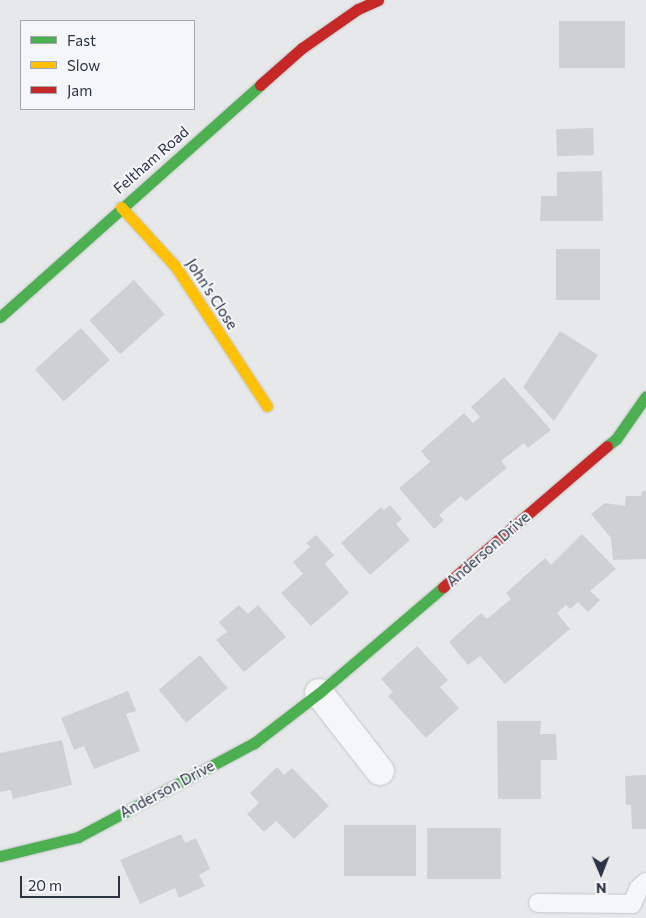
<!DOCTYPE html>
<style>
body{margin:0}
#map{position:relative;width:646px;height:918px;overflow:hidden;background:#e6e8ea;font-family:Commissioner,sans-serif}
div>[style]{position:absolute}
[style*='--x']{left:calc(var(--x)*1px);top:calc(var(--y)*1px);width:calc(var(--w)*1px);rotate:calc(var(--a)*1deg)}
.building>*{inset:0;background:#ced0d3;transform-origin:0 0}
.roads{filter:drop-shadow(0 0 1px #c4c6c8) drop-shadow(0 0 1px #c4c6c8)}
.lane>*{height:18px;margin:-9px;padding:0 9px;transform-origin:9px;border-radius:9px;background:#f5f6f7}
.street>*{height:28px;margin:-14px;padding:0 14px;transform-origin:14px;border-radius:14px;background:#f5f6f7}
.fast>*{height:11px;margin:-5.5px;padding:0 5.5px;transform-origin:5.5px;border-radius:5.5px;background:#4caf50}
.slow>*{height:11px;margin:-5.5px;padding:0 5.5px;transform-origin:5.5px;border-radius:5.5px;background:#ffc107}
.jam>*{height:11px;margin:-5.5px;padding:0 5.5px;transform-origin:5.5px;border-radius:5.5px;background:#c62828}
span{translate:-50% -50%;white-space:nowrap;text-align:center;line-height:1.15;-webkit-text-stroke:4px #f4f6f9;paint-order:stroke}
.street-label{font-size:15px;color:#2b3445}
.legend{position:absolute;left:20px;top:20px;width:175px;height:90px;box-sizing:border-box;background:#f4f6f9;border:1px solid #a4a8b1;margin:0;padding:6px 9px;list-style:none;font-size:15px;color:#2b3445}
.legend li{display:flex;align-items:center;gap:10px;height:25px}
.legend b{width:25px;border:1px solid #a4a8b1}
.north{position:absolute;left:576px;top:848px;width:50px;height:50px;-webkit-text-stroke:4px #f4f6f9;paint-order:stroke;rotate:179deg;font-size:14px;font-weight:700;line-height:20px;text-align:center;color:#2b3445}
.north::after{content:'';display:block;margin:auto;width:18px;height:22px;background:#2b3445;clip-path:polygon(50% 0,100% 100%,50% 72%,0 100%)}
.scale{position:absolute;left:20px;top:876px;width:100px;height:22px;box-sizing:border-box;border:2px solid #2b3445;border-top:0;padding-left:6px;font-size:15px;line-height:18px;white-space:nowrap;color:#2b3445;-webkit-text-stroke:4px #f4f6f9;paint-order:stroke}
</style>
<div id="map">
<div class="building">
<i style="left:625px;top:21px;width:47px;height:66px;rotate:90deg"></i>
<i style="left:593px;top:128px;width:27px;height:37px;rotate:88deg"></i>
<i style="clip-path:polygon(602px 171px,603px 221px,540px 221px,541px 196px,557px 196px,557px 172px)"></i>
<i style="left:556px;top:249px;width:44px;height:51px"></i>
<i style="left:134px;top:280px;width:46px;height:60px;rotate:48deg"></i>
<i style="left:81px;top:328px;width:43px;height:62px;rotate:48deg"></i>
<i style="clip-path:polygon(560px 331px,598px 355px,554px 421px,523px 387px)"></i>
<i style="clip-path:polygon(504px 377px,551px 430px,528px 448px,524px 443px,501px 461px,507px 468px,466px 501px,461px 496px,439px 515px,444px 520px,434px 529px,399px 488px,430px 462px,421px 451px,464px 413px,473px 423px,480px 417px,471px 407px)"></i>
<i style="clip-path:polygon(642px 491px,646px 491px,646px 559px,613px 560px,611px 538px,591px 514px,605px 503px,625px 506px,626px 496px,641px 496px)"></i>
<i style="clip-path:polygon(390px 505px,402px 519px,396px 524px,410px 540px,370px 575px,341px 543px,381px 507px,384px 510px)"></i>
<i style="clip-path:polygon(582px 534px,616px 569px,590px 591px,600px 600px,588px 612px,578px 602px,570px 609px,566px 605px,557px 613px,570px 629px,505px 684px,480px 656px,468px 665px,449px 642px,481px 613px,487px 619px,511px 599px,506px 593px,545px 558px,551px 565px)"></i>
<i style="clip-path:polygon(316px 535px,334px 555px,325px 564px,349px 593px,311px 626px,281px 593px,303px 574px,293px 562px,310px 547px,306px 543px)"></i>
<i style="clip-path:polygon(239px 605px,248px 614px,258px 605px,286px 637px,244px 672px,216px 640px,227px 632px,219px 622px)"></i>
<i style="clip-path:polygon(417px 646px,448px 680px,440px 687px,459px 708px,426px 738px,388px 696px,393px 692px,381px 679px)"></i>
<i style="left:200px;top:655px;width:43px;height:54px;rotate:50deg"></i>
<i style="clip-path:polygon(128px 691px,136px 711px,126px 714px,140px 751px,94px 769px,84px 746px,74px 750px,61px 718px)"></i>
<i style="clip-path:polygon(497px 721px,541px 721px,540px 734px,556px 734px,557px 760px,541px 760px,541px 799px,498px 799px)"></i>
<i style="clip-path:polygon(62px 740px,72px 785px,13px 799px,11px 790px,0 792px,0 753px)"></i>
<i style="clip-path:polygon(277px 767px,284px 775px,292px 768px,329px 806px,294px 839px,276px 821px,264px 832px,247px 814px,259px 803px,250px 793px)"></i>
<i style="clip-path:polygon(646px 775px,646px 829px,632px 829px,631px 805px,626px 805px,625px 776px)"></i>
<i style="left:344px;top:825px;width:72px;height:51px"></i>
<i style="left:427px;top:828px;width:74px;height:51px"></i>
<i style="clip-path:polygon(181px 834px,185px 843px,196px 838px,210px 869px,199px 875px,205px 886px,179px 898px,175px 888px,140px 904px,120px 860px)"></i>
</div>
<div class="roads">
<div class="lane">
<i style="--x:538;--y:903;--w:94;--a:0.6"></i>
<i style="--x:632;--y:904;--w:17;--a:-66"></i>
<i style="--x:639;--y:888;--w:9;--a:-41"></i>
</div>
<div class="street">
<i style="--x:319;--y:693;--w:99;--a:52"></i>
</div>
<div class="fast">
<i style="--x:0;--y:317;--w:348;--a:-41.7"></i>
<i style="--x:607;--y:446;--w:11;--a:-38"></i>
<i style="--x:616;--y:439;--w:52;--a:-55.1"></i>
<i style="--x:0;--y:856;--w:80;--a:-13.7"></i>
<i style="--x:78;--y:837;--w:200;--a:-28.1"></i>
<i style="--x:254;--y:743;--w:82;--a:-37.6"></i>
<i style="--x:319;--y:693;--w:163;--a:-40.5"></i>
</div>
<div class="slow">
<i style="--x:121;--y:207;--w:81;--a:47.5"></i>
<i style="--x:176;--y:267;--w:166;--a:56.8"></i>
</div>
<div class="jam">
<i style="--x:260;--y:85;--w:56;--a:-41.4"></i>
<i style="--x:302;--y:48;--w:68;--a:-34.9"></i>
<i style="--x:358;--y:9;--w:22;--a:-24"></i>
<i style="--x:443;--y:587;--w:216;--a:-40.7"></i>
</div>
</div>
<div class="street-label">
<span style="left:151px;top:160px;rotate:-41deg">Feltham Road</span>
<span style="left:212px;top:294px;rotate:57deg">John's Close</span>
<span style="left:488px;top:549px;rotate:-41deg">Anderson Drive</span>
<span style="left:167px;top:789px;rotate:-28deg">Anderson Drive</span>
</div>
<ul class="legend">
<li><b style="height:6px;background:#4caf50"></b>Fast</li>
<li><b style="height:6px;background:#ffc107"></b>Slow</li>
<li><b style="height:6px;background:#c62828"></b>Jam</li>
</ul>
<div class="north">N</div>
<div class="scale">20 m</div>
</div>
